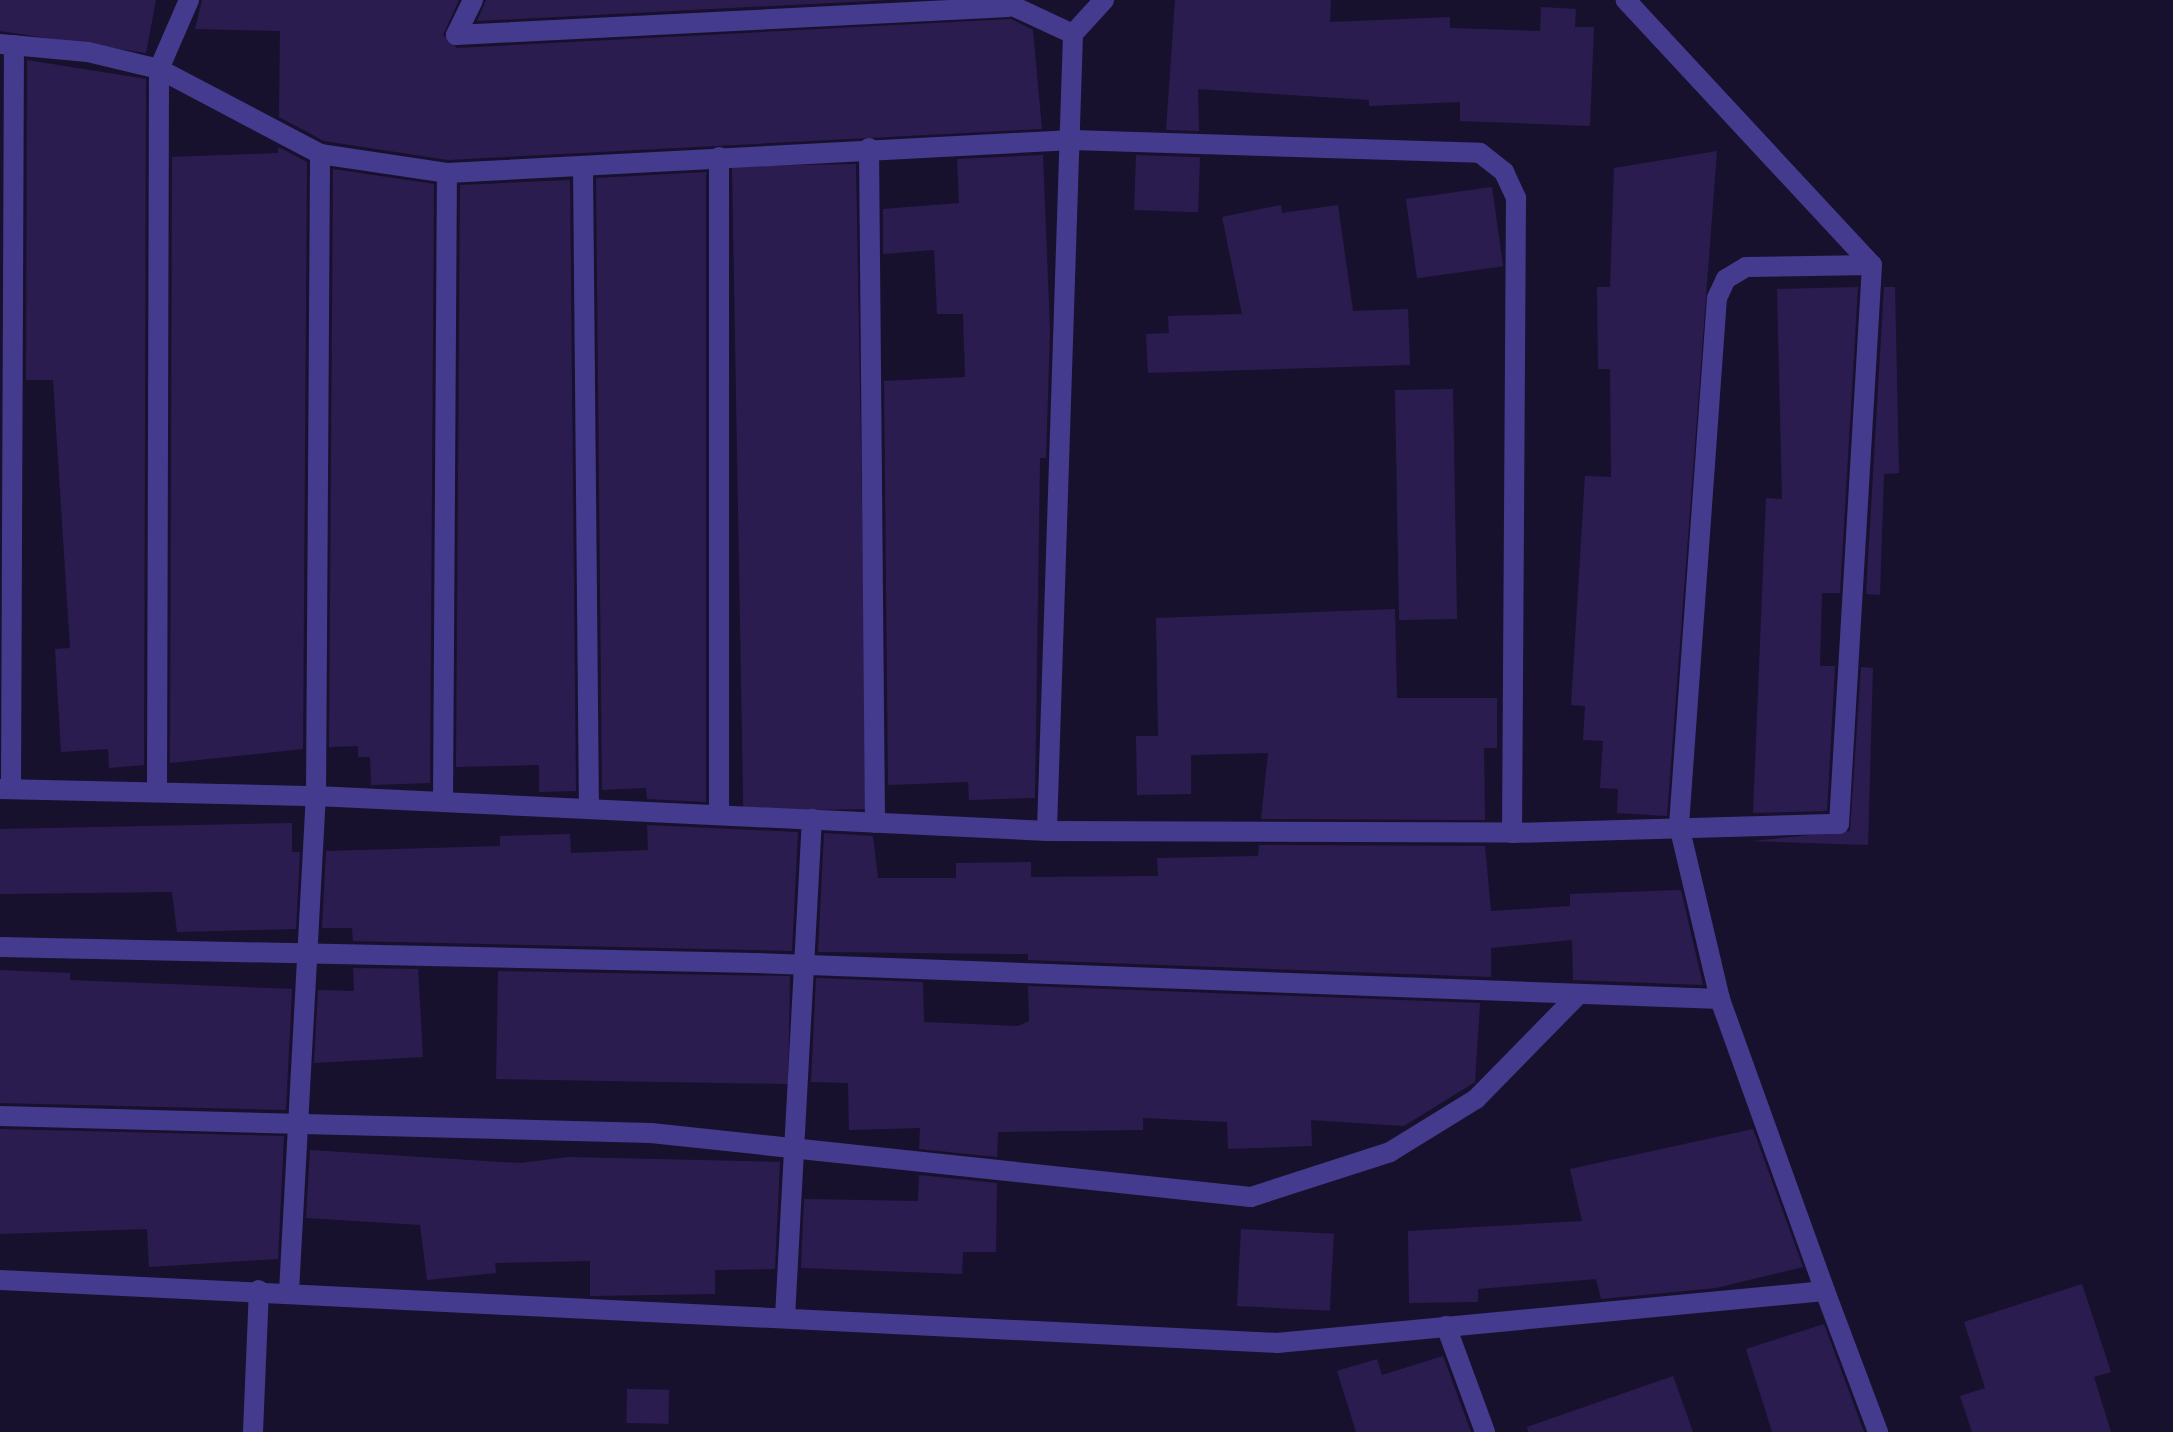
<!DOCTYPE html>
<style>
body{margin:0}
#map{position:relative;width:2173px;height:1432px;overflow:hidden;background:#18112e;font-family:"Fira Sans",sans-serif}
div>[style]{position:absolute}
[style*='--x']{left:calc(var(--x)*1px);top:calc(var(--y)*1px);width:calc(var(--w)*1px);rotate:calc(var(--a)*1deg)}
.building>*{inset:0;background:#2b1c50;transform-origin:0 0}
.street>*{height:20px;margin:-10px;padding:0 10px;transform-origin:10px;border-radius:10px;background:#453b8e}
span{translate:-50% -50%;white-space:nowrap;text-align:center;line-height:1.15;-webkit-text-stroke:8px #18112e;paint-order:stroke}
</style>
<div id="map">
<div class="building">
<i style="clip-path:polygon(0 0,156px 0,146px 53px,0 31px)"></i>
<i style="clip-path:polygon(202px 0,459px 0,443px 35px,457px 48px,1011px 19px,1033px 30px,1042px 129px,448px 160px,324px 141px,279px 117px,280px 31px,195px 29px)"></i>
<i style="clip-path:polygon(486px 0,889px 0,477px 21px)"></i>
<i style="clip-path:polygon(1175px 0,1331px 0,1330px 22px,1450px 17px,1450px 28px,1540px 31px,1541px 7px,1576px 9px,1575px 27px,1594px 27px,1590px 126px,1460px 121px,1460px 102px,1369px 106px,1369px 100px,1198px 89px,1199px 131px,1166px 130px)"></i>
<i style="clip-path:polygon(27px 60px,146px 79px,144px 765px,109px 768px,108px 749px,61px 752px,55px 649px,70px 648px,53px 380px,26px 380px)"></i>
<i style="clip-path:polygon(278px 147px,307px 162px,303px 749px,170px 763px,172px 157px,278px 153px)"></i>
<i style="clip-path:polygon(1717px 151px,1667px 816px,1617px 813px,1618px 789px,1600px 788px,1603px 741px,1583px 740px,1585px 706px,1571px 705px,1585px 476px,1611px 477px,1610px 369px,1598px 369px,1597px 287px,1610px 287px,1614px 168px)"></i>
<i style="clip-path:polygon(1043px 155px,1050px 331px,1046px 458px,1040px 458px,1035px 798px,969px 800px,968px 782px,888px 785px,884px 381px,965px 377px,963px 314px,937px 314px,934px 250px,883px 254px,883px 209px,959px 203px,957px 159px)"></i>
<i style="left:1136px;top:155px;width:64px;height:55px;rotate:2deg"></i>
<i style="left:856px;top:164px;width:645px;height:124px;rotate:89deg"></i>
<i style="clip-path:polygon(333px 169px,434px 184px,430px 783px,371px 785px,370px 757px,358px 757px,358px 746px,329px 747px)"></i>
<i style="clip-path:polygon(706px 172px,706px 802px,647px 799px,646px 788px,602px 790px,596px 178px)"></i>
<i style="clip-path:polygon(570px 180px,576px 791px,539px 792px,539px 765px,456px 767px,460px 185px)"></i>
<i style="left:1492px;top:187px;width:80px;height:87px;rotate:82deg"></i>
<i style="clip-path:polygon(1281px 205px,1282px 213px,1338px 205px,1353px 311px,1408px 309px,1410px 365px,1148px 373px,1146px 334px,1169px 333px,1168px 316px,1242px 314px,1222px 217px)"></i>
<i style="clip-path:polygon(1858px 287px,1840px 593px,1822px 593px,1820px 666px,1835px 666px,1827px 811px,1753px 813px,1766px 498px,1782px 499px,1777px 289px)"></i>
<i style="clip-path:polygon(1884px 287px,1895px 287px,1899px 473px,1884px 474px,1880px 595px,1866px 594px)"></i>
<i style="left:1453px;top:389px;width:230px;height:58px;rotate:89deg"></i>
<i style="clip-path:polygon(1395px 609px,1397px 698px,1497px 698px,1497px 748px,1484px 748px,1485px 820px,1261px 819px,1268px 753px,1191px 755px,1191px 794px,1137px 795px,1136px 736px,1158px 736px,1156px 618px)"></i>
<i style="clip-path:polygon(1861px 667px,1873px 668px,1868px 845px,1752px 841px,1850px 831px)"></i>
<i style="clip-path:polygon(292px 823px,292px 852px,300px 852px,296px 929px,177px 932px,172px 892px,0 894px,0 829px)"></i>
<i style="clip-path:polygon(647px 825px,798px 832px,792px 951px,353px 941px,352px 928px,322px 928px,326px 851px,500px 846px,500px 836px,570px 834px,571px 853px,648px 850px)"></i>
<i style="clip-path:polygon(824px 833px,873px 836px,878px 878px,956px 878px,956px 863px,1031px 862px,1031px 877px,1158px 876px,1157px 858px,1258px 856px,1259px 845px,1485px 846px,1491px 911px,1570px 906px,1570px 894px,1681px 890px,1703px 985px,1573px 980px,1572px 940px,1491px 948px,1491px 977px,1028px 960px,1028px 954px,818px 952px)"></i>
<i style="clip-path:polygon(353px 968px,418px 969px,423px 1057px,314px 1063px,318px 990px,354px 991px)"></i>
<i style="clip-path:polygon(0 970px,70px 973px,70px 980px,292px 989px,286px 1110px,0 1103px)"></i>
<i style="left:498px;top:971px;width:292px;height:108px;rotate:1deg"></i>
<i style="clip-path:polygon(816px 978px,923px 982px,924px 1022px,1018px 1026px,1029px 1021px,1028px 986px,1480px 1003px,1475px 1082px,1404px 1126px,1311px 1120px,1312px 1146px,1228px 1149px,1227px 1122px,1143px 1118px,1143px 1130px,998px 1132px,997px 1157px,919px 1149px,920px 1128px,849px 1130px,848px 1083px,811px 1082px)"></i>
<i style="clip-path:polygon(0 1129px,284px 1136px,278px 1259px,149px 1267px,147px 1229px,0 1234px)"></i>
<i style="clip-path:polygon(1753px 1129px,1803px 1267px,1716px 1288px,1601px 1299px,1596px 1279px,1478px 1289px,1478px 1302px,1409px 1303px,1408px 1231px,1582px 1221px,1570px 1169px)"></i>
<i style="clip-path:polygon(310px 1150px,520px 1163px,568px 1157px,780px 1162px,775px 1269px,715px 1270px,715px 1294px,590px 1296px,590px 1261px,495px 1263px,496px 1273px,427px 1280px,420px 1225px,306px 1218px)"></i>
<i style="clip-path:polygon(919px 1175px,997px 1183px,996px 1252px,963px 1252px,962px 1274px,801px 1268px,804px 1199px,918px 1201px)"></i>
<i style="left:1241px;top:1229px;width:93px;height:77px;rotate:3deg"></i>
<i style="clip-path:polygon(2082px 1284px,2111px 1372px,2094px 1377px,2111px 1432px,1972px 1432px,1960px 1396px,1985px 1388px,1964px 1322px)"></i>
<i style="clip-path:polygon(1824px 1324px,1864px 1432px,1772px 1432px,1746px 1349px)"></i>
<i style="clip-path:polygon(1443px 1356px,1471px 1432px,1356px 1432px,1337px 1371px,1377px 1359px,1382px 1375px)"></i>
<i style="clip-path:polygon(1673px 1376px,1693px 1432px,1528px 1432px,1527px 1427px)"></i>
<i style="left:627px;top:1389px;width:42px;height:34px;rotate:1deg"></i>
</div>
<div class="street">
<i style="--x:473;--y:0;--w:39;--a:116"></i>
<i style="--x:456;--y:35;--w:553;--a:-2.9"></i>
<i style="--x:1000;--y:0;--w:81;--a:25"></i>
<i style="--x:1104;--y:0;--w:46;--a:132.4"></i>
<i style="--x:1073;--y:34;--w:797;--a:91.87"></i>
<i style="--x:1047;--y:831;--w:465;--a:0.2"></i>
<i style="--x:1512;--y:833;--w:327;--a:-1.6"></i>
<i style="--x:1839;--y:824;--w:560;--a:-86.62"></i>
<i style="--x:1872;--y:265;--w:362;--a:-132.9"></i>
<i style="--x:0;--y:44;--w:88;--a:5.2"></i>
<i style="--x:88;--y:52;--w:73;--a:13.5"></i>
<i style="--x:159;--y:69;--w:182;--a:27.8"></i>
<i style="--x:320;--y:154;--w:128;--a:8.5"></i>
<i style="--x:447;--y:173;--w:626;--a:-3.02"></i>
<i style="--x:1072;--y:140;--w:408;--a:1.8"></i>
<i style="--x:1480;--y:153;--w:31;--a:38"></i>
<i style="--x:1504;--y:172;--w:29;--a:65"></i>
<i style="--x:1516;--y:198;--w:635;--a:90.36"></i>
<i style="--x:869;--y:148;--w:675;--a:89.49"></i>
<i style="--x:583;--y:166;--w:643;--a:89.47"></i>
<i style="--x:0;--y:789;--w:316;--a:1.3"></i>
<i style="--x:316;--y:796;--w:732;--a:2.74"></i>
<i style="--x:11;--y:789;--w:744;--a:-89.77"></i>
<i style="--x:157;--y:792;--w:723;--a:-89.84"></i>
<i style="--x:159;--y:69;--w:75;--a:-66.5"></i>
<i style="--x:443;--y:802;--w:629;--a:-89.64"></i>
<i style="--x:719;--y:815;--w:658;--a:-90"></i>
<i style="--x:0;--y:947;--w:755;--a:1.21"></i>
<i style="--x:755;--y:963;--w:966;--a:2.14"></i>
<i style="--x:0;--y:1116;--w:651;--a:1.5"></i>
<i style="--x:651;--y:1133;--w:603;--a:6.09"></i>
<i style="--x:1251;--y:1197;--w:146;--a:-17.9"></i>
<i style="--x:1390;--y:1152;--w:101;--a:-31.6"></i>
<i style="--x:1476;--y:1099;--w:147;--a:-45.6"></i>
<i style="--x:0;--y:1280;--w:1279;--a:2.82"></i>
<i style="--x:1277;--y:1343;--w:550;--a:-5.42"></i>
<i style="--x:1825;--y:1291;--w:151;--a:69.4"></i>
<i style="--x:1825;--y:1291;--w:310;--a:-109.8"></i>
<i style="--x:1720;--y:999;--w:179;--a:-103.3"></i>
<i style="--x:1679;--y:825;--w:528;--a:-85.88"></i>
<i style="--x:1717;--y:298;--w:21;--a:-65"></i>
<i style="--x:1726;--y:279;--w:23;--a:-31"></i>
<i style="--x:1746;--y:267;--w:126;--a:-0.9"></i>
<i style="--x:289;--y:1292;--w:497;--a:-86.9"></i>
<i style="--x:316;--y:796;--w:642;--a:-89.64"></i>
<i style="--x:785;--y:1317;--w:499;--a:-86.9"></i>
<i style="--x:1446;--y:1326;--w:113;--a:69.8"></i>
<i style="--x:253;--y:1432;--w:142;--a:-87.6"></i>
</div>
</div>
